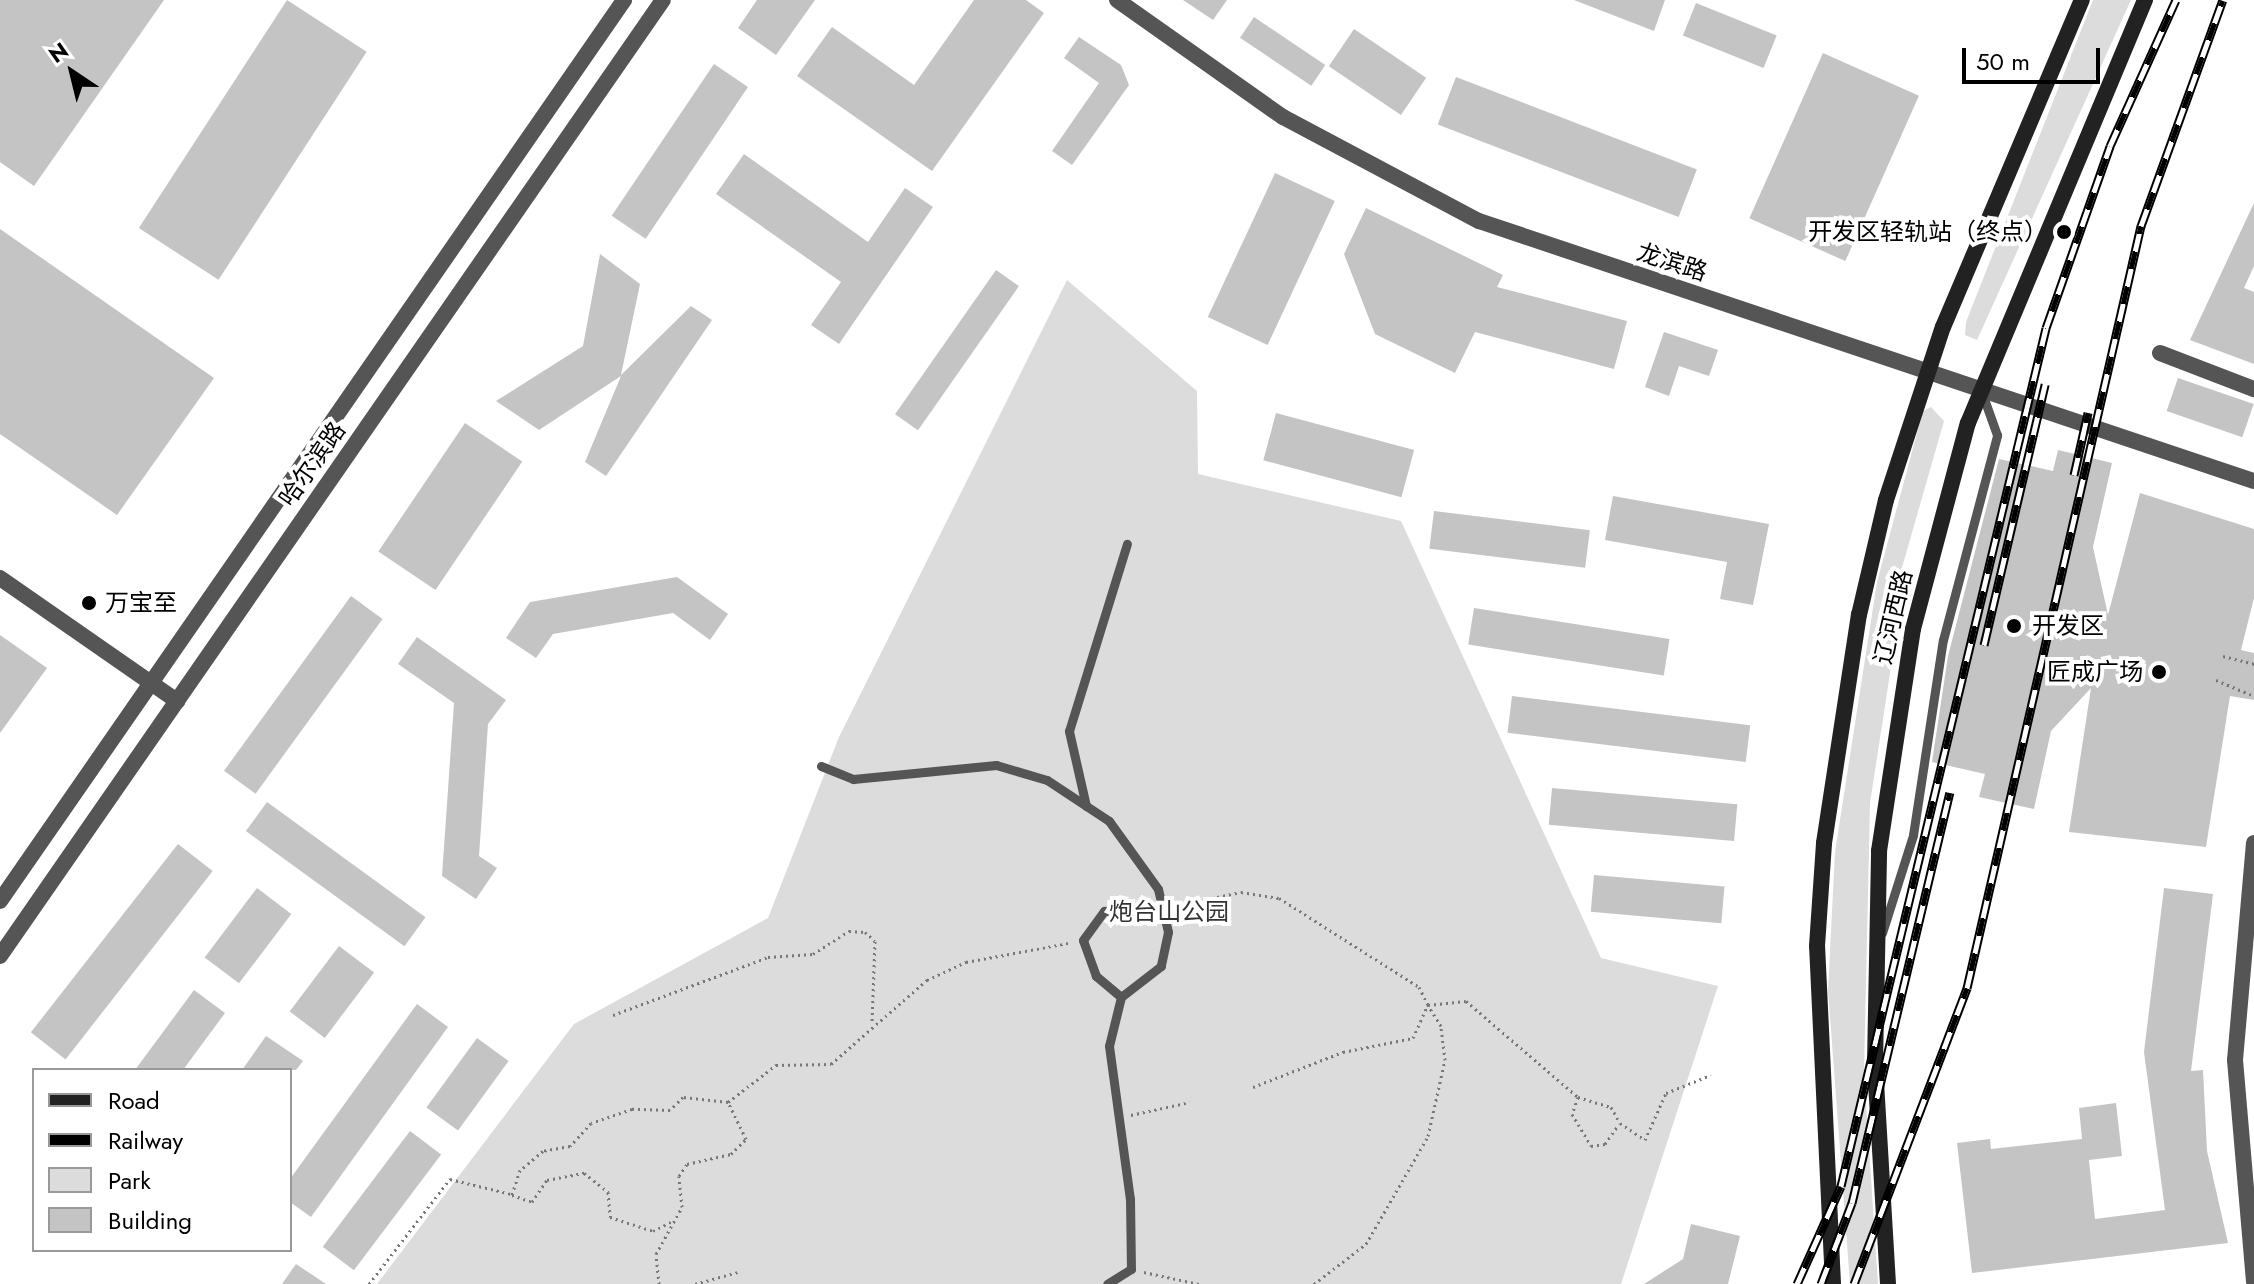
<!DOCTYPE html>
<meta charset="utf-8">
<style>
body{margin:0}
#map{position:relative;width:2254px;height:1284px;overflow:hidden;background:#fff;font-family:Jost,"Noto Sans SC",sans-serif}
div>[style]{position:absolute}
[style*='--x']{left:calc(var(--x)*1px);top:calc(var(--y)*1px);width:calc(var(--w)*1px);rotate:calc(var(--a)*1deg)}
.green>*{inset:0;background:#dcdcdc}
.building>*{inset:0;background:#c4c4c4;transform-origin:0 0}
.path>*{height:3px;margin-top:-1.5px;transform-origin:0;background:repeating-linear-gradient(90deg,#777 0 2px,transparent 0 6px)}
.service>*{height:9px;margin:-4.5px;padding:0 4.5px;transform-origin:4.5px;border-radius:4.5px;background:#555}
.minor>*{height:16px;margin:-8px;padding:0 8px;transform-origin:8px;border-radius:8px;background:#555}
.tertiary>*{height:16px;margin:-8px;padding:0 8px;transform-origin:8px;border-radius:8px;background:#555}
.secondary>*{height:16px;margin:-8px;padding:0 8px;transform-origin:8px;border-radius:8px;background:#222}
.rail>*{height:9px;margin-top:-4.5px;transform-origin:0;background:repeating-linear-gradient(90deg,#fff 0 18px,#000 0 36px);box-sizing:border-box;border-block:2px solid #000}
.dots>*{width:22px;height:22px;translate:-50% -50%;box-sizing:border-box;border:4px solid #fff;border-radius:50%}
span{translate:-50% -50%;white-space:nowrap;text-align:center;line-height:1.15;-webkit-text-stroke:8px #fff;paint-order:stroke}
.poi-label{font-size:24px;color:#000}
.right{translate:-100% -50%;text-align:right}
.left{translate:0 -50%;text-align:left}
.street-label{font-size:24px;color:#000}
.park-label{font-size:24px;color:#333}
.legend{position:absolute;left:32px;top:1068px;width:260px;height:184px;box-sizing:border-box;background:#fff;border:2px solid #999;margin:0;padding:10px 14px;list-style:none;font-size:24px;color:#000}
.legend li{display:flex;align-items:center;gap:16px;height:40px}
.legend b{width:40px;border:2px solid #999}
.north{position:absolute;left:32px;top:32px;width:80px;height:80px;-webkit-text-stroke:6px #fff;paint-order:stroke;rotate:325deg;font-size:22px;font-weight:700;line-height:32px;text-align:center;color:#000}
.north::after{content:'';display:block;margin:auto;width:28px;height:36px;background:#000;clip-path:polygon(50% 0,100% 100%,50% 72%,0 100%)}
.scale{position:absolute;left:1962px;top:48px;width:138px;height:36px;box-sizing:border-box;border:4px solid #000;border-top:0;padding-left:10px;font-size:24px;line-height:28px;white-space:nowrap;color:#000;-webkit-text-stroke:6px #fff;paint-order:stroke}
</style>
<div id="map">
<div class="green">
<i style="clip-path:polygon(2093px 0,2131px 0,1977px 340px,1965px 335px,1966px 322px)"></i>
<i style="clip-path:polygon(1067px 280px,1197px 391px,1198px 474px,1401px 521px,1601px 958px,1718px 986px,1621px 1284px,377px 1284px,574px 1024px,768px 918px,839px 737px)"></i>
<i style="clip-path:polygon(1931px 407px,1944px 421px,1897px 585px,1897px 628px,1870px 803px,1864px 1071px,1878px 1284px,1850px 1284px,1828px 990px,1835px 852px,1877px 582px,1923px 411px)"></i>
</div>
<div class="building">
<i style="clip-path:polygon(0 0,164px 0,34px 186px,0 162px)"></i>
<i style="left:287px;top:0;width:95px;height:272px;rotate:33deg"></i>
<i style="clip-path:polygon(757px 0,815px 0,776px 55px,738px 28px)"></i>
<i style="clip-path:polygon(974px 0,1026px 0,1044px 13px,932px 171px,797px 76px,832px 27px,914px 85px)"></i>
<i style="clip-path:polygon(1183px 0,1227px 0,1213px 20px)"></i>
<i style="clip-path:polygon(1574px 0,1665px 0,1654px 31px)"></i>
<i style="left:1696px;top:3px;width:87px;height:35px;rotate:22deg"></i>
<i style="left:1254px;top:17px;width:86px;height:25px;rotate:34deg"></i>
<i style="left:1354px;top:29px;width:87px;height:45px;rotate:34deg"></i>
<i style="clip-path:polygon(1079px 37px,1121px 65px,1129px 85px,1072px 165px,1052px 151px,1099px 83px,1064px 58px)"></i>
<i style="left:1823px;top:53px;width:105px;height:181px;rotate:24deg"></i>
<i style="left:714px;top:64px;width:41px;height:183px;rotate:34deg"></i>
<i style="left:1456px;top:77px;width:258px;height:51px;rotate:21deg"></i>
<i style="clip-path:polygon(744px 154px,868px 242px,905px 188px,933px 207px,839px 344px,811px 325px,841px 282px,716px 194px)"></i>
<i style="left:1275px;top:173px;width:66px;height:159px;rotate:25deg"></i>
<i style="clip-path:polygon(2254px 203px,2254px 266px,2244px 288px,2254px 292px,2254px 364px,2190px 340px)"></i>
<i style="clip-path:polygon(1366px 208px,1503px 275px,1497px 287px,1627px 321px,1614px 369px,1475px 332px,1455px 373px,1375px 334px,1344px 254px)"></i>
<i style="clip-path:polygon(0 229px,214px 378px,117px 515px,0 434px)"></i>
<i style="clip-path:polygon(600px 254px,640px 284px,621px 375px,691px 306px,712px 320px,606px 476px,585px 462px,621px 376px,539px 430px,496px 401px,583px 346px)"></i>
<i style="left:996px;top:270px;width:28px;height:176px;rotate:35deg"></i>
<i style="clip-path:polygon(1664px 332px,1718px 350px,1709px 376px,1679px 366px,1669px 396px,1645px 387px)"></i>
<i style="left:2178px;top:378px;width:80px;height:35px;rotate:19deg"></i>
<i style="left:1276px;top:413px;width:143px;height:49px;rotate:15deg"></i>
<i style="left:465px;top:423px;width:69px;height:155px;rotate:34deg"></i>
<i style="clip-path:polygon(2058px 450px,2112px 463px,2093px 547px,2108px 615px,2140px 493px,2254px 529px,2254px 598px,2241px 650px,2254px 653px,2254px 700px,2230px 696px,2206px 847px,2069px 832px,2091px 688px,2051px 731px,2034px 809px,1979px 797px,1985px 774px,1932px 762px,1948px 656px,1999px 459px,2053px 471px)"></i>
<i style="clip-path:polygon(1613px 496px,1769px 524px,1753px 605px,1720px 599px,1727px 562px,1605px 540px)"></i>
<i style="left:1434px;top:511px;width:157px;height:38px;rotate:7deg"></i>
<i style="clip-path:polygon(677px 577px,728px 614px,710px 640px,673px 613px,553px 634px,536px 658px,506px 638px,530px 602px)"></i>
<i style="left:351px;top:596px;width:39px;height:216px;rotate:36deg"></i>
<i style="left:1474px;top:608px;width:198px;height:37px;rotate:9deg"></i>
<i style="clip-path:polygon(0 635px,47px 668px,0 733px)"></i>
<i style="clip-path:polygon(417px 637px,506px 700px,488px 724px,479px 856px,497px 868px,476px 899px,442px 876px,454px 703px,398px 664px)"></i>
<i style="left:1512px;top:696px;width:240px;height:37px;rotate:7deg"></i>
<i style="left:1552px;top:788px;width:186px;height:37px;rotate:5deg"></i>
<i style="left:267px;top:802px;width:196px;height:36px;rotate:36deg"></i>
<i style="left:178px;top:844px;width:44px;height:239px;rotate:38deg"></i>
<i style="left:1594px;top:875px;width:131px;height:37px;rotate:5deg"></i>
<i style="left:257px;top:888px;width:43px;height:87px;rotate:37deg"></i>
<i style="clip-path:polygon(2164px 888px,2213px 894px,2191px 1071px,2203px 1070px,2207px 1151px,2228px 1243px,1972px 1273px,1957px 1143px,1990px 1139px,1991px 1149px,2082px 1139px,2079px 1108px,2116px 1103px,2122px 1156px,2089px 1160px,2095px 1219px,2165px 1210px,2144px 1052px)"></i>
<i style="left:339px;top:946px;width:44px;height:82px;rotate:37deg"></i>
<i style="clip-path:polygon(194px 990px,225px 1013px,183px 1070px,135px 1070px)"></i>
<i style="clip-path:polygon(417px 1004px,448px 1027px,311px 1217px,290px 1202px,290px 1179px)"></i>
<i style="clip-path:polygon(266px 1036px,303px 1061px,296px 1070px,242px 1070px)"></i>
<i style="left:477px;top:1038px;width:39px;height:86px;rotate:36deg"></i>
<i style="left:410px;top:1131px;width:39px;height:145px;rotate:37deg"></i>
<i style="clip-path:polygon(1691px 1224px,1740px 1236px,1728px 1284px,1644px 1284px,1683px 1259px)"></i>
<i style="clip-path:polygon(296px 1264px,326px 1284px,282px 1284px)"></i>
</div>
<div class="path">
<i style="--x:2223;--y:656;--w:32;--a:14"></i>
<i style="--x:2216;--y:680;--w:41;--a:22.8"></i>
<i style="--x:1176;--y:906;--w:66;--a:-12.2"></i>
<i style="--x:1241;--y:892;--w:38;--a:9"></i>
<i style="--x:1279;--y:898;--w:166;--a:32.4"></i>
<i style="--x:1419;--y:987;--w:20;--a:63"></i>
<i style="--x:1428;--y:1005;--w:38;--a:-6"></i>
<i style="--x:1466;--y:1001;--w:148;--a:40.6"></i>
<i style="--x:1578;--y:1097;--w:34;--a:17"></i>
<i style="--x:1611;--y:1107;--w:18;--a:61"></i>
<i style="--x:1620;--y:1123;--w:30;--a:34"></i>
<i style="--x:1645;--y:1140;--w:51;--a:-65.9"></i>
<i style="--x:1666;--y:1093;--w:48;--a:-21.8"></i>
<i style="--x:613;--y:1015;--w:165;--a:-20.5"></i>
<i style="--x:768;--y:957;--w:45;--a:-3.8"></i>
<i style="--x:813;--y:954;--w:43;--a:-32.6"></i>
<i style="--x:849;--y:931;--w:16;--a:4"></i>
<i style="--x:865;--y:932;--w:13;--a:42"></i>
<i style="--x:875;--y:941;--w:82;--a:92.1"></i>
<i style="--x:1253;--y:1087;--w:97;--a:-21.3"></i>
<i style="--x:1343;--y:1052;--w:71;--a:-11.3"></i>
<i style="--x:1413;--y:1038;--w:36;--a:-66"></i>
<i style="--x:1578;--y:1097;--w:18;--a:109"></i>
<i style="--x:1572;--y:1114;--w:37;--a:59"></i>
<i style="--x:1591;--y:1146;--w:14;--a:-8"></i>
<i style="--x:1605;--y:1144;--w:24;--a:-55"></i>
<i style="--x:728;--y:1102;--w:61;--a:-37.6"></i>
<i style="--x:776;--y:1065;--w:55;--a:-1"></i>
<i style="--x:831;--y:1064;--w:128;--a:-41.2"></i>
<i style="--x:927;--y:980;--w:43;--a:-24.8"></i>
<i style="--x:966;--y:962;--w:105;--a:-10.5"></i>
<i style="--x:1131;--y:1115;--w:60;--a:-12.4"></i>
<i style="--x:1144;--y:1272;--w:56;--a:12.3"></i>
<i style="--x:369;--y:1284;--w:133;--a:-52.4"></i>
<i style="--x:450;--y:1179;--w:63;--a:13.8"></i>
<i style="--x:659;--y:1284;--w:30;--a:-96"></i>
<i style="--x:656;--y:1254;--w:54;--a:-61"></i>
<i style="--x:682;--y:1207;--w:31;--a:-96"></i>
<i style="--x:679;--y:1176;--w:14;--a:-56"></i>
<i style="--x:687;--y:1164;--w:45;--a:-12.8"></i>
<i style="--x:731;--y:1154;--w:21;--a:-45"></i>
<i style="--x:746;--y:1139;--w:41;--a:-115.9"></i>
<i style="--x:728;--y:1102;--w:45;--a:-173.7"></i>
<i style="--x:683;--y:1097;--w:18;--a:135"></i>
<i style="--x:670;--y:1110;--w:38;--a:-178"></i>
<i style="--x:632;--y:1109;--w:43;--a:161.1"></i>
<i style="--x:591;--y:1123;--w:31;--a:132"></i>
<i style="--x:570;--y:1146;--w:27;--a:170"></i>
<i style="--x:543;--y:1151;--w:30;--a:140"></i>
<i style="--x:520;--y:1170;--w:26;--a:108"></i>
<i style="--x:512;--y:1195;--w:21;--a:19"></i>
<i style="--x:532;--y:1202;--w:27;--a:-56"></i>
<i style="--x:547;--y:1180;--w:38;--a:-11"></i>
<i style="--x:584;--y:1173;--w:31;--a:38"></i>
<i style="--x:608;--y:1192;--w:25;--a:85"></i>
<i style="--x:610;--y:1217;--w:45;--a:18"></i>
<i style="--x:653;--y:1231;--w:22;--a:-27"></i>
<i style="--x:695;--y:1284;--w:45;--a:-15.6"></i>
<i style="--x:1314;--y:1284;--w:66;--a:-37.6"></i>
<i style="--x:1366;--y:1244;--w:125;--a:-60.1"></i>
<i style="--x:1428;--y:1136;--w:78;--a:-77.4"></i>
<i style="--x:1445;--y:1060;--w:34;--a:-97"></i>
<i style="--x:1441;--y:1026;--w:25;--a:-122"></i>
</div>
<div class="service">
<i style="--x:821;--y:766;--w:35;--a:22"></i>
<i style="--x:853;--y:779;--w:144;--a:-5.6"></i>
<i style="--x:996;--y:765;--w:53;--a:16.4"></i>
<i style="--x:1047;--y:780;--w:74;--a:33.5"></i>
<i style="--x:1109;--y:821;--w:84;--a:54.2"></i>
<i style="--x:1158;--y:889;--w:44;--a:76.9"></i>
<i style="--x:1168;--y:932;--w:35;--a:102"></i>
<i style="--x:1161;--y:966;--w:51;--a:142.2"></i>
<i style="--x:1121;--y:997;--w:50;--a:103.8"></i>
<i style="--x:1109;--y:1046;--w:154;--a:82.2"></i>
<i style="--x:1130;--y:1199;--w:70;--a:89.2"></i>
<i style="--x:1131;--y:1269;--w:28;--a:148"></i>
<i style="--x:1086;--y:806;--w:77;--a:-102.8"></i>
<i style="--x:1069;--y:731;--w:196;--a:-72.8"></i>
<i style="--x:1882;--y:933;--w:103;--a:-72.4"></i>
<i style="--x:1913;--y:835;--w:197;--a:-81.3"></i>
<i style="--x:1943;--y:640;--w:212;--a:-75.2"></i>
<i style="--x:1997;--y:435;--w:45;--a:-109.7"></i>
<i style="--x:1121;--y:997;--w:33;--a:-140"></i>
<i style="--x:1096;--y:976;--w:38;--a:-110"></i>
<i style="--x:1083;--y:940;--w:36;--a:-54"></i>
<i style="--x:1104;--y:911;--w:58;--a:-2"></i>
</div>
<div class="minor">
<i style="--x:1117;--y:0;--w:203;--a:35.2"></i>
<i style="--x:1283;--y:117;--w:222;--a:28"></i>
<i style="--x:1479;--y:221;--w:817;--a:18.55"></i>
<i style="--x:2160;--y:353;--w:101;--a:21"></i>
<i style="--x:0;--y:578;--w:216;--a:34.8"></i>
<i style="--x:2254;--y:843;--w:218;--a:95"></i>
<i style="--x:2235;--y:1060;--w:222;--a:85.1"></i>
</div>
<div class="tertiary">
<i style="--x:0;--y:901;--w:1096;--a:-55.29"></i>
<i style="--x:0;--y:956;--w:1163;--a:-55.26"></i>
</div>
<div class="secondary">
<i style="--x:1833;--y:1284;--w:338;--a:-92.7"></i>
<i style="--x:1817;--y:946;--w:103;--a:-86.1"></i>
<i style="--x:1824;--y:843;--w:231;--a:-81.3"></i>
<i style="--x:1859;--y:615;--w:118;--a:-76.8"></i>
<i style="--x:1886;--y:500;--w:182;--a:-71.8"></i>
<i style="--x:1943;--y:327;--w:355;--a:-67"></i>
<i style="--x:1888;--y:1284;--w:220;--a:-93.4"></i>
<i style="--x:1875;--y:1064;--w:213;--a:-88.9"></i>
<i style="--x:1879;--y:851;--w:225;--a:-81.3"></i>
<i style="--x:1913;--y:629;--w:213;--a:-75.1"></i>
<i style="--x:1968;--y:423;--w:459;--a:-67.3"></i>
</div>
<div class="rail">
<i style="--x:2074;--y:475;--w:64;--a:-77.3"></i>
<i style="--x:1984;--y:645;--w:268;--a:-76.8"></i>
<i style="--x:1797;--y:1284;--w:107;--a:-65.8"></i>
<i style="--x:1841;--y:1186;--w:882;--a:-76.56"></i>
<i style="--x:2046;--y:328;--w:193;--a:-70.6"></i>
<i style="--x:2110;--y:146;--w:160;--a:-65.7"></i>
<i style="--x:1821;--y:1284;--w:87;--a:-69.1"></i>
<i style="--x:1852;--y:1203;--w:422;--a:-76.6"></i>
<i style="--x:1854;--y:1284;--w:317;--a:-69.1"></i>
<i style="--x:1967;--y:988;--w:782;--a:-77.14"></i>
<i style="--x:2141;--y:226;--w:240;--a:-70.1"></i>
</div>
<div class="dots">
<i style="left:2064px;top:232px;background:#000"></i>
<i style="left:89px;top:603px;background:#000"></i>
<i style="left:2014px;top:626px;background:#000"></i>
<i style="left:2159px;top:672px;background:#000"></i>
</div>
<div class="poi-label">
<span class="right" style="left:2048px;top:232px">开发区轻轨站（终点）</span>
<span class="left" style="left:105px;top:603px">万宝至</span>
<span class="left" style="left:2032px;top:626px">开发区</span>
<span class="right" style="left:2143px;top:672px">匠成广场</span>
</div>
<div class="street-label">
<span style="left:1672px;top:262px;rotate:18deg">龙滨路</span>
<span style="left:312px;top:464px;rotate:-55deg">哈尔滨路</span>
<span style="left:1893px;top:617px;rotate:-77deg">辽河西路</span>
</div>
<div class="park-label">
<span style="left:1169px;top:912px">炮台山公园</span>
</div>
<ul class="legend">
<li><b style="height:10px;background:#222"></b>Road</li>
<li><b style="height:10px;background:#000"></b>Railway</li>
<li><b style="height:22px;background:#dcdcdc"></b>Park</li>
<li><b style="height:22px;background:#c4c4c4"></b>Building</li>
</ul>
<div class="north">N</div>
<div class="scale">50 m</div>
</div>
